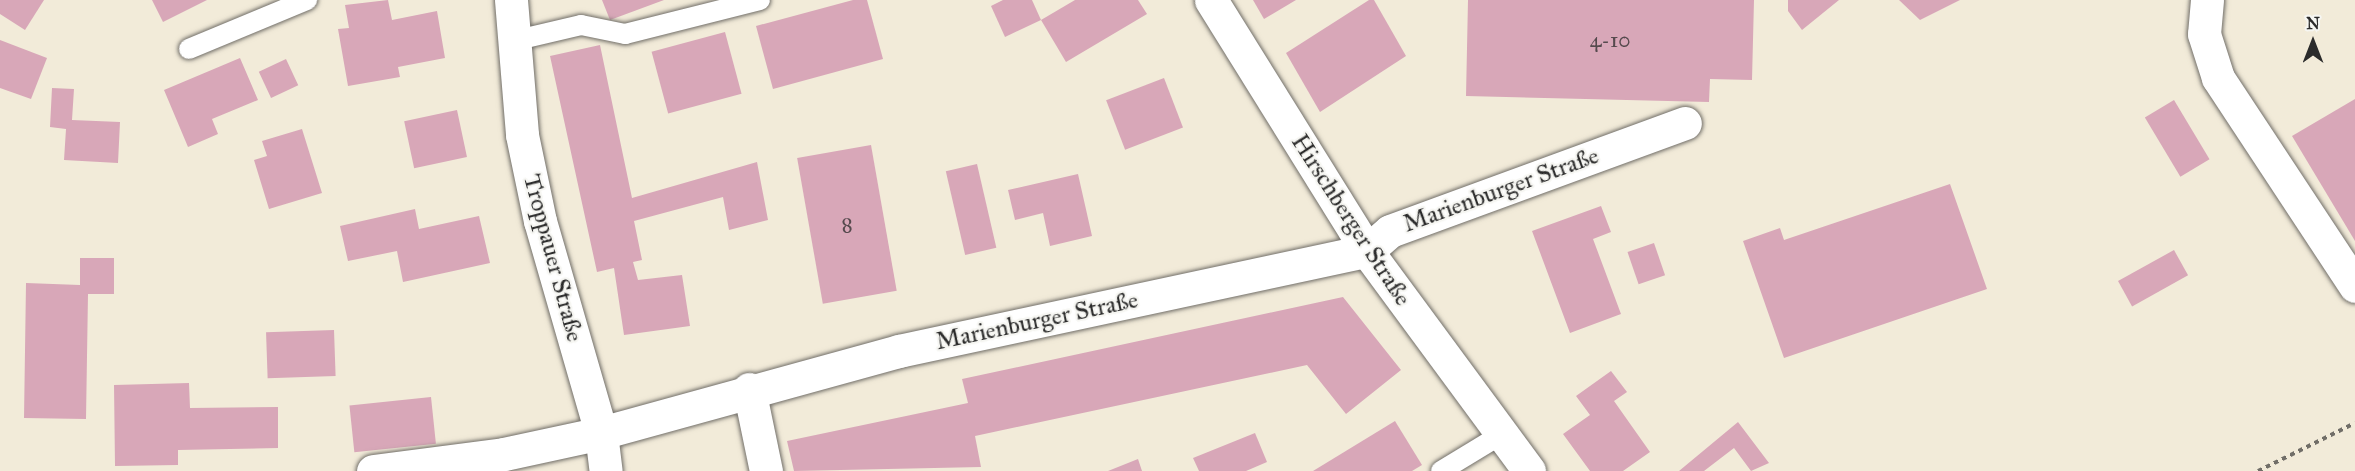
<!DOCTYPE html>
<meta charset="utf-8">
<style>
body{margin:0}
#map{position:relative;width:2355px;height:471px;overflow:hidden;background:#f2ebd9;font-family:"IM FELL Great Primer",serif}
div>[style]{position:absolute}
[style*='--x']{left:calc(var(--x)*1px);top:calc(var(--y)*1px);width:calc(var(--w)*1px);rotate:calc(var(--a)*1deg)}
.building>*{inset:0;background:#d8a7b8;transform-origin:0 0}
.path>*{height:4px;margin-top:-2px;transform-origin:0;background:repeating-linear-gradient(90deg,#716e68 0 4.5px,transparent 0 9px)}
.roads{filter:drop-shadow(0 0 2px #716e68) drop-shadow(0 0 2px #716e68)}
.service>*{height:20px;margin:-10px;padding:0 10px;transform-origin:10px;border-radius:10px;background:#fff}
.minor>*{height:33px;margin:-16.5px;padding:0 16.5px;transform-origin:16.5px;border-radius:16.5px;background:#fff}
span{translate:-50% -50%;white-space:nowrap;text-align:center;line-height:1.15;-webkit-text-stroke:4.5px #f6f6f2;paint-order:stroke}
.number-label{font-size:21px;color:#564a4e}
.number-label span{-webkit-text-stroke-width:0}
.street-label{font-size:24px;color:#2b2b2b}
.north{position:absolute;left:2283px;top:12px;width:60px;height:60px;-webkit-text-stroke:4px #f6f6f2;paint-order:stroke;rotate:0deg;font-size:16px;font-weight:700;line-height:24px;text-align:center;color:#2b2b2b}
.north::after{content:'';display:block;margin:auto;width:21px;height:27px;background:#2b2b2b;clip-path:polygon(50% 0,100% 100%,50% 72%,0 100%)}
</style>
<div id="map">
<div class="building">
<i style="clip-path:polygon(0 0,44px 0,25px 30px,0 14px)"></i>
<i style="clip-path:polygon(152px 0,207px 0,163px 22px)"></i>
<i style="clip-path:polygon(388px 0,392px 20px,437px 11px,445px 58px,398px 67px,400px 77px,348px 86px,338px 29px,349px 28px,345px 5px)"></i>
<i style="clip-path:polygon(602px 0,664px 0,610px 20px)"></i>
<i style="clip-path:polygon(853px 0,867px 0,883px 59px,773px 89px,756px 26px)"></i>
<i style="clip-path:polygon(1003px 0,1032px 0,1041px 20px,1005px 37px,991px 6px)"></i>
<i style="clip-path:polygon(1075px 0,1138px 0,1147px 14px,1066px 62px,1041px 20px)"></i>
<i style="clip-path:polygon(1253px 0,1296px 0,1264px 19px)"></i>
<i style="clip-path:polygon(1369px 0,1374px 0,1406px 56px,1320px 112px,1286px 53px)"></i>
<i style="clip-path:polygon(1468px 0,1754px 0,1752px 80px,1710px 79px,1709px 102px,1466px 96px)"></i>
<i style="clip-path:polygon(1788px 0,1839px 0,1802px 30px,1788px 11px)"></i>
<i style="clip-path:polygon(1899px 0,1960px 0,1920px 20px)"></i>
<i style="left:725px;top:32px;width:64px;height:76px;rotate:75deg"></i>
<i style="clip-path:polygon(0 40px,47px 58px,31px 99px,0 88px)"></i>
<i style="clip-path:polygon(600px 45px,632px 198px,757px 162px,768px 220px,729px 230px,723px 197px,634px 221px,642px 260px,633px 262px,638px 280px,682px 275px,690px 326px,624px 335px,614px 268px,597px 272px,550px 56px)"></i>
<i style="clip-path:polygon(240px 58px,258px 100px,212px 119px,218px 134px,188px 147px,164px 90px)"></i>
<i style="left:286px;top:59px;width:29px;height:30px;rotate:65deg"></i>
<i style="left:1164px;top:78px;width:53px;height:62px;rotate:69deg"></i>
<i style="clip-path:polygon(52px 88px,74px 89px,72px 120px,120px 122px,118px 163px,64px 160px,66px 129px,50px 127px)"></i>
<i style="clip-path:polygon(2355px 99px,2355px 241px,2292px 136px)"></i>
<i style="left:2174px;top:100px;width:69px;height:34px;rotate:59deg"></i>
<i style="left:457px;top:110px;width:48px;height:54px;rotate:78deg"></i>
<i style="clip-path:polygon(302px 129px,322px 193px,269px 209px,254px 160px,267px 156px,262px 141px)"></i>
<i style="left:871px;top:145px;width:148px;height:75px;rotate:80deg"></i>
<i style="left:977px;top:164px;width:86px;height:32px;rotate:77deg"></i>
<i style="clip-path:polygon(1078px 174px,1092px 236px,1050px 246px,1043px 213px,1015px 220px,1008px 190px)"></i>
<i style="clip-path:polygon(1950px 184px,1987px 289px,1784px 358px,1743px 241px,1780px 228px,1784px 240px)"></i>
<i style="clip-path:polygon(1601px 206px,1611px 232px,1593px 239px,1621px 314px,1570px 333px,1532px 231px)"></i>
<i style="clip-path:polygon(415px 209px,419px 229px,479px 216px,490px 263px,403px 282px,397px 251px,348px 261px,340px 226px)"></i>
<i style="left:1654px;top:243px;width:34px;height:28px;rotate:71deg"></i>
<i style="left:2174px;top:250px;width:29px;height:64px;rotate:61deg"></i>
<i style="clip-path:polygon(80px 258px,114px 258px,114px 294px,88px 294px,86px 419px,24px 418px,26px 283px,80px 285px)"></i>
<i style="clip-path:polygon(1343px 297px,1401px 370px,1346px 414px,1307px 365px,975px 436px,981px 467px,794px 471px,787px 441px,968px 403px,962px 379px)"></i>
<i style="left:334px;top:330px;width:46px;height:68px;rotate:88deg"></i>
<i style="clip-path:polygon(1611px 371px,1627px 392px,1614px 401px,1650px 452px,1623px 471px,1590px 471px,1563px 434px,1590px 415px,1576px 396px)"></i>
<i style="clip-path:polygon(189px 383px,190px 408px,278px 407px,278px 448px,178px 450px,178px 465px,115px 466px,114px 385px)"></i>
<i style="left:431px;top:397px;width:47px;height:82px;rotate:84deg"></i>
<i style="clip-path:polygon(1395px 421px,1422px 465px,1412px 471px,1313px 471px)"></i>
<i style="clip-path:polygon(1738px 422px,1769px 463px,1751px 471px,1734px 448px,1704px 471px,1679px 471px)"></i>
<i style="clip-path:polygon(1255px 433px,1267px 462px,1246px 471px,1199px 471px,1193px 458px)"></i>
<i style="clip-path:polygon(1138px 459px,1142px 471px,1108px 471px)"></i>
</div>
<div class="path">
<i style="--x:2258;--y:471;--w:108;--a:-26.3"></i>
</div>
<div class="roads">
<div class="service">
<i style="--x:513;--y:41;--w:70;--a:-13.2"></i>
<i style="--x:581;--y:25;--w:45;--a:11.6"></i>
<i style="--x:625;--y:34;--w:139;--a:-14.1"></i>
<i style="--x:189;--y:49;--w:128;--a:-22.6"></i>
<i style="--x:1441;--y:471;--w:71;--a:-31.2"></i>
</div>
<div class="minor">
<i style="--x:511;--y:0;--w:135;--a:85.3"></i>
<i style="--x:522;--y:135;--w:88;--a:78.2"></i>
<i style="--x:540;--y:221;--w:221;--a:73.9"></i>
<i style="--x:601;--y:433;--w:38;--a:83"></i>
<i style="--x:1211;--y:0;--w:296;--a:58.1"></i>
<i style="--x:1367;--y:251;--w:273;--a:53.6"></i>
<i style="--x:2207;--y:0;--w:34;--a:95"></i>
<i style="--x:2204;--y:34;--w:46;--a:72.3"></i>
<i style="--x:2218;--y:78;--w:249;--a:56.6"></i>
<i style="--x:749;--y:389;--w:84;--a:78.3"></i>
<i style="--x:373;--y:471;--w:132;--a:-7.4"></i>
<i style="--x:504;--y:454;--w:99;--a:-12.2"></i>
<i style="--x:601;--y:433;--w:309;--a:-15.4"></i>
<i style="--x:899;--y:351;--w:479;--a:-12.1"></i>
<i style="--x:1367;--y:251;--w:30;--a:-41"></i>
<i style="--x:1390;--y:231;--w:314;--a:-20.1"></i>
</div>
</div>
<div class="number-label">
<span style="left:1610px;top:40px">4-10</span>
<span style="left:847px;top:225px">8</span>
</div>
<div class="street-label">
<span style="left:1501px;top:190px;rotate:-20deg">Marienburger Straße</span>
<span style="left:1351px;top:220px;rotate:57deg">Hirschberger Straße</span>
<span style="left:553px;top:258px;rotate:75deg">Troppauer Straße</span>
<span style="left:1037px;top:321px;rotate:-12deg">Marienburger Straße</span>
</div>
<div class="north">N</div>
</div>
